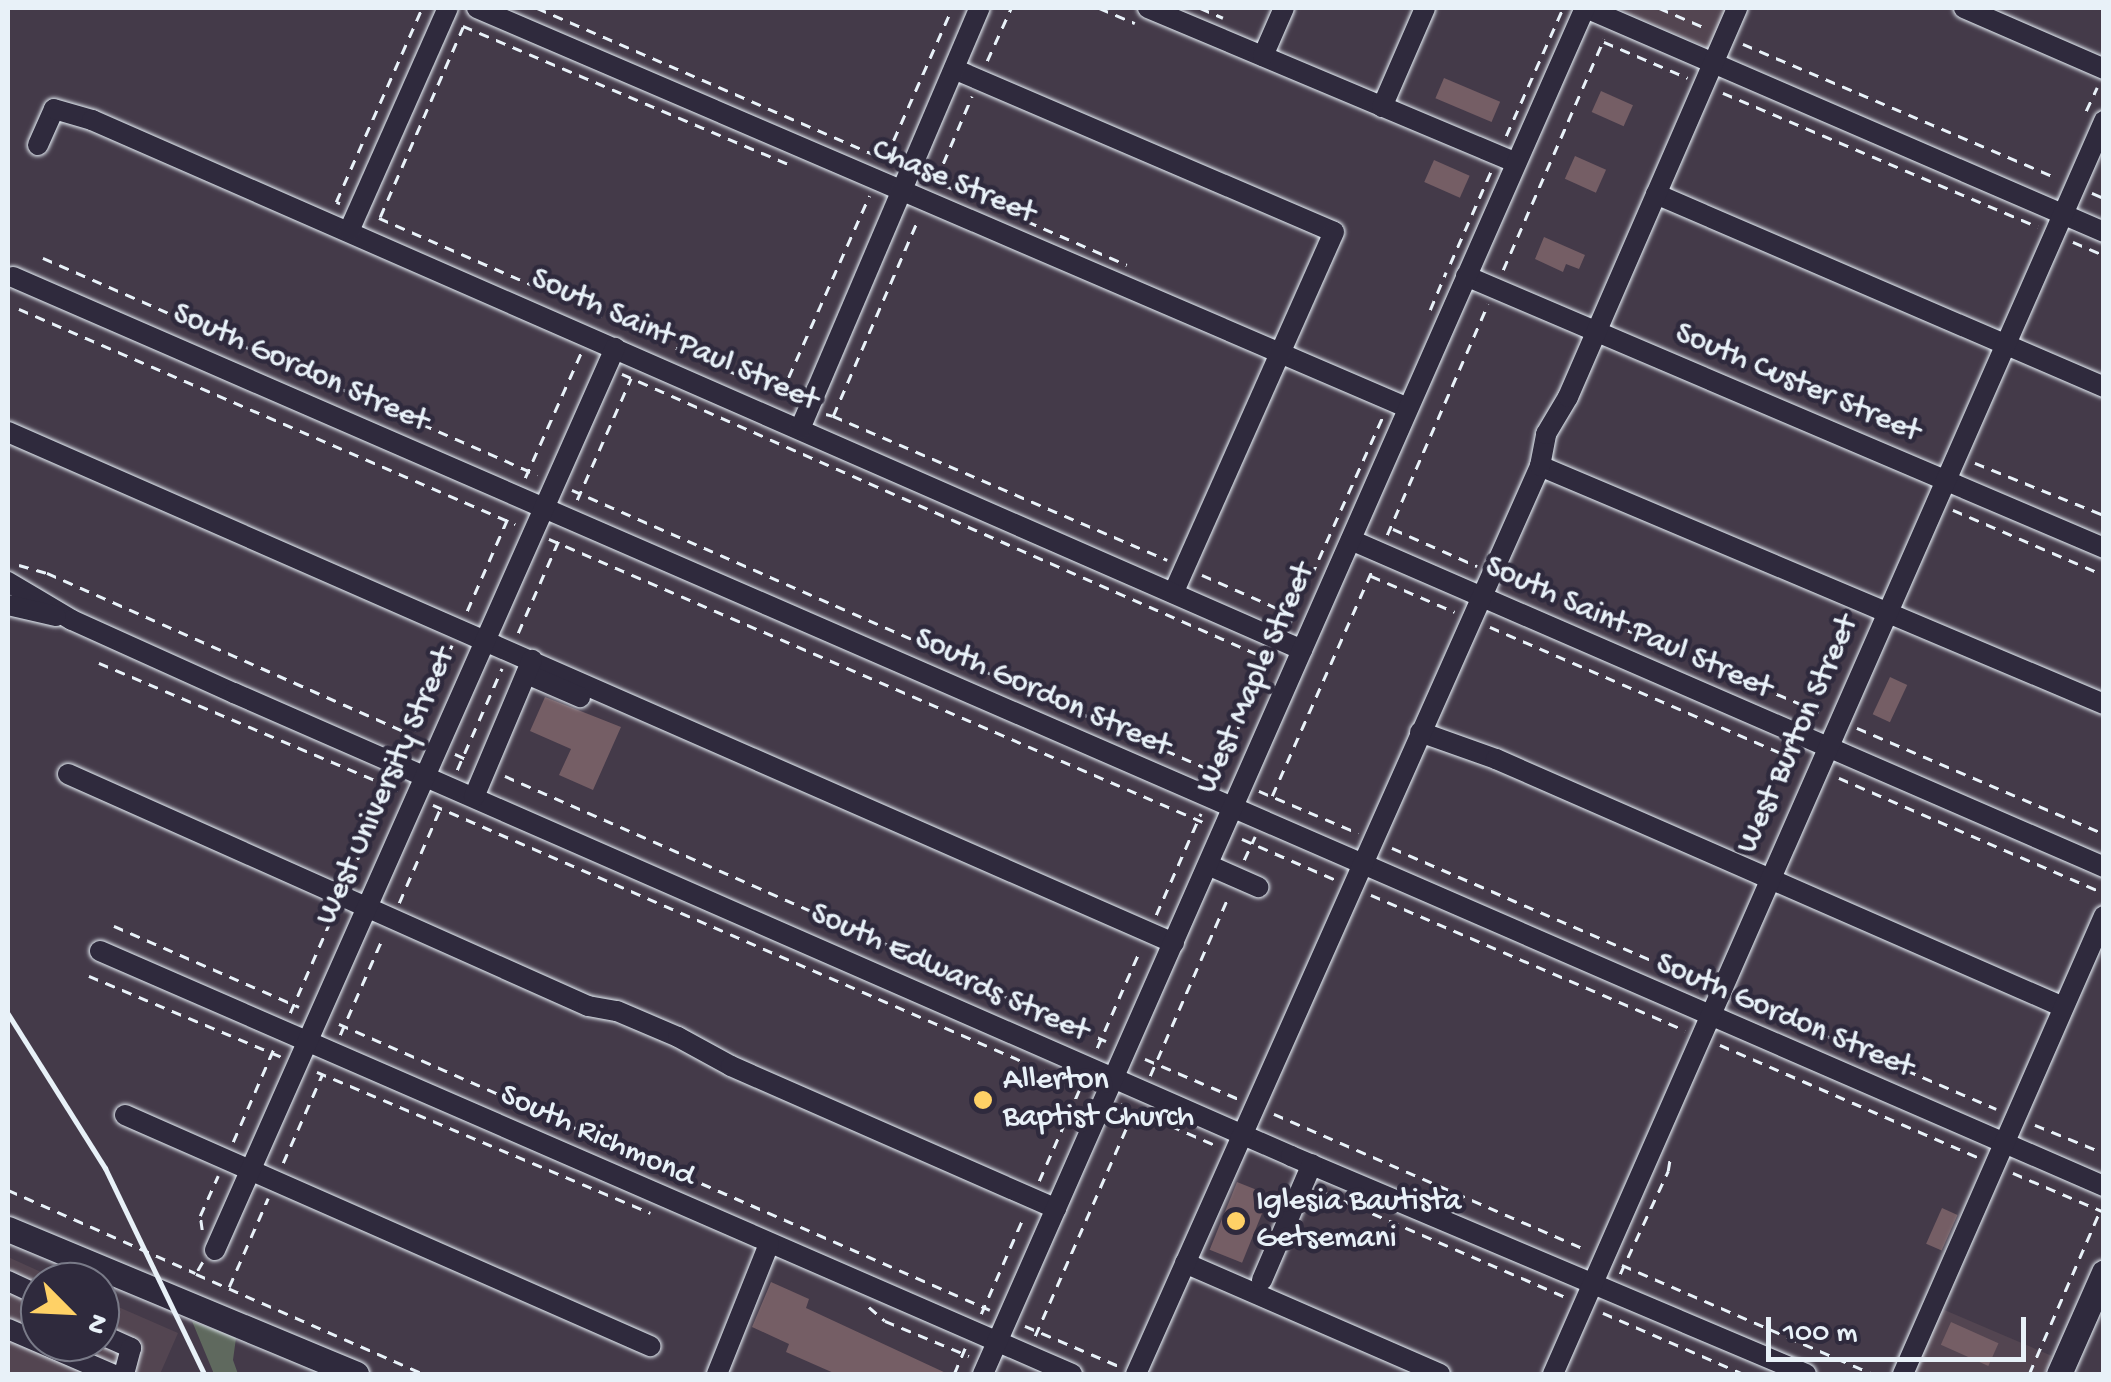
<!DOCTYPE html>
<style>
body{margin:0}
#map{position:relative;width:2111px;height:1382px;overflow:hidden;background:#443a49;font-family:"Gochi Hand",sans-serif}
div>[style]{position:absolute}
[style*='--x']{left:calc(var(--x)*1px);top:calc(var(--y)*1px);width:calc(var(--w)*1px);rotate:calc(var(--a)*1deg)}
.built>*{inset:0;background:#534551}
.green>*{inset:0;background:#5f695e}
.building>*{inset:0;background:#755e65;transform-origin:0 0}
.path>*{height:2.5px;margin-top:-1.25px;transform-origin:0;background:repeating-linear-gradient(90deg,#e8f1f8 0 10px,transparent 0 18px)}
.roads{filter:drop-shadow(0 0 2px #e8f1f8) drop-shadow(0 0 2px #e8f1f8)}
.minor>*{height:20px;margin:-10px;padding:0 10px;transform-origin:10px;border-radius:10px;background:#2f2a3d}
.major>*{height:25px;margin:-12.5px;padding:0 12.5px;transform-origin:12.5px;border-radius:12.5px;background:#2f2a3d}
.rail>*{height:5px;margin:-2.5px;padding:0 2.5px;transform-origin:2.5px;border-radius:2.5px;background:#e8f1f8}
.dots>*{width:28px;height:28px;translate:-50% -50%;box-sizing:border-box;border:5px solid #2f2a3d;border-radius:50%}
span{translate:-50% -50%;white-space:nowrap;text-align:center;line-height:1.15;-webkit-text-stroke:9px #2f2a3d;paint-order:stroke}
.street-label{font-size:32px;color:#e8f1f8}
.poi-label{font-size:32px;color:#e8f1f8}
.left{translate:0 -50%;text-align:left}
.frame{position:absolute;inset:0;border:10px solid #e8f1f8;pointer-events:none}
.north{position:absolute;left:20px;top:1262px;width:100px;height:100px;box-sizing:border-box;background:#2f2a3d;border:2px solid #797a88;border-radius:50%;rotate:114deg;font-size:28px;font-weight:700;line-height:40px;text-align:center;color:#e8f1f8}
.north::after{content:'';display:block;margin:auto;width:35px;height:45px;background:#ffd166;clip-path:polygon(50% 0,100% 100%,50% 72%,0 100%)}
.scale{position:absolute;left:1766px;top:1317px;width:260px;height:45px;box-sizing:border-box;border:5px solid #e8f1f8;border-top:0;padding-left:12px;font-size:30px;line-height:35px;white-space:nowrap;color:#e8f1f8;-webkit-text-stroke:8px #2f2a3d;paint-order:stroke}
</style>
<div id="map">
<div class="built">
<i style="clip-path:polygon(1616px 8px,1743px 8px,1722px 54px)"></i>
<i style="clip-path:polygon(8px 1257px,63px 1282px,40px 1282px,40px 1342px,100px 1342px,100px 1299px,178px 1333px,160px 1374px,8px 1374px)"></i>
<i style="clip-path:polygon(1928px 1303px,2052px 1356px,2044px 1374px,1897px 1374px)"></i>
</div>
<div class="green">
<i style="clip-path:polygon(192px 1321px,236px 1338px,233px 1360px,238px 1374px,214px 1374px)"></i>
</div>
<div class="building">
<i style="left:1444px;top:78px;width:61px;height:22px;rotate:23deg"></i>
<i style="left:1601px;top:91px;width:35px;height:23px;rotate:24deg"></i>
<i style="left:1575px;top:156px;width:34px;height:25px;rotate:24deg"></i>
<i style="left:1434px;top:160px;width:39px;height:24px;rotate:24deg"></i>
<i style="clip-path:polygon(1544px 237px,1585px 255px,1579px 269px,1566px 264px,1563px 272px,1535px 259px)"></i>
<i style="left:1890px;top:677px;width:19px;height:41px;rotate:25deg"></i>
<i style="clip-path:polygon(545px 697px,621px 727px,593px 790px,559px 775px,571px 749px,530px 731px)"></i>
<i style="left:1237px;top:1182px;width:35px;height:73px;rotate:22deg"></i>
<i style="left:1942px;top:1208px;width:17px;height:39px;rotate:24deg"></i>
<i style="clip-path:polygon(771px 1282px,809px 1299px,806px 1308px,948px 1374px,836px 1374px,786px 1352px,789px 1344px,752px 1327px)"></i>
<i style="left:1951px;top:1322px;width:52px;height:25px;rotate:24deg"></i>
</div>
<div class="path">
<i style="--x:537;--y:8;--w:388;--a:23.5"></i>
<i style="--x:1099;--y:8;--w:39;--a:23"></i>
<i style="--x:1200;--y:8;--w:25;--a:23"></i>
<i style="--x:1659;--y:8;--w:53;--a:23.2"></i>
<i style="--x:463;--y:26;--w:353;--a:23"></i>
<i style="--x:1604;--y:42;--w:91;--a:23.2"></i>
<i style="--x:1743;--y:44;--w:341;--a:23.1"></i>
<i style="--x:987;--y:61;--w:58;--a:-65.6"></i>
<i style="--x:1723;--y:93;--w:342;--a:23"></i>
<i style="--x:2086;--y:111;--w:26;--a:-65"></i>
<i style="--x:1506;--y:136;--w:140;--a:-66"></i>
<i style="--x:886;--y:157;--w:163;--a:-66.1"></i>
<i style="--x:928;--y:178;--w:217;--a:23.6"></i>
<i style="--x:936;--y:180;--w:91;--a:-66.8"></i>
<i style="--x:2092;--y:193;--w:13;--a:23"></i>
<i style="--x:340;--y:204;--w:4;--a:-153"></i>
<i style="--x:336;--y:202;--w:212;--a:-66.1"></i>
<i style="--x:380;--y:217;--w:207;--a:-66.4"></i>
<i style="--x:379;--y:218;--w:439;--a:23.6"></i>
<i style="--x:781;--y:394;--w:217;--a:-66"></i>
<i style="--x:2073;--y:242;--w:34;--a:23"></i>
<i style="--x:43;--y:258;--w:540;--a:23.67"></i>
<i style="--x:1450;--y:264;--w:102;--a:-66.2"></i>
<i style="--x:1503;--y:270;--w:252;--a:-66.4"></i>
<i style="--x:19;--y:309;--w:541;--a:23.44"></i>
<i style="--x:1430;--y:310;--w:41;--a:-67.2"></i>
<i style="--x:622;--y:374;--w:706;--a:23.81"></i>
<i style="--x:826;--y:414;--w:7;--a:16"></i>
<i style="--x:833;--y:416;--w:214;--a:-66.6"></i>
<i style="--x:833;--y:416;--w:364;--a:23.3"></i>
<i style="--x:1975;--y:463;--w:139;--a:22"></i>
<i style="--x:525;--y:478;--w:137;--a:-65.9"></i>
<i style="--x:572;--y:490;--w:712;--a:23.68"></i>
<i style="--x:577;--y:500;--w:133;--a:-66.1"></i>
<i style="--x:1953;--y:510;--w:164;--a:23.3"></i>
<i style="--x:1393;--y:529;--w:92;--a:23.8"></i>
<i style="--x:1387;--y:535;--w:252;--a:-66.4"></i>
<i style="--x:549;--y:539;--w:713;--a:23.4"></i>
<i style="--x:19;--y:565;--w:29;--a:16"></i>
<i style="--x:47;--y:573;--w:408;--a:23.9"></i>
<i style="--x:1202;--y:575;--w:102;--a:23.8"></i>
<i style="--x:1371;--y:576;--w:91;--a:23.2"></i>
<i style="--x:1512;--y:581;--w:337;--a:23.1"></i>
<i style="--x:467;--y:611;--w:107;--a:-66.3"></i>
<i style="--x:1289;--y:625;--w:227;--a:-65.8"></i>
<i style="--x:1490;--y:627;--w:337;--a:23.4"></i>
<i style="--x:518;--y:633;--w:107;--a:-66.3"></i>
<i style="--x:99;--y:663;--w:325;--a:23"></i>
<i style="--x:1857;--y:728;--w:269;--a:23.2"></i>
<i style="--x:407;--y:748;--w:112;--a:-66.4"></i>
<i style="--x:455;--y:754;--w:17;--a:25"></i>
<i style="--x:457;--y:770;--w:111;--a:-66.2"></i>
<i style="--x:505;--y:776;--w:657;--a:23.79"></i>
<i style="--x:1216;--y:778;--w:132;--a:-66.3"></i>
<i style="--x:1839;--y:778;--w:289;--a:23.5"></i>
<i style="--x:1259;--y:791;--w:108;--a:23"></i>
<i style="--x:1272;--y:796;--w:247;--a:-66.1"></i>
<i style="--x:433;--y:805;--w:712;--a:23.5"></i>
<i style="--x:1242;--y:839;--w:103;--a:23.6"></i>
<i style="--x:1392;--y:848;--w:338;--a:23.4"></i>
<i style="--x:1244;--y:860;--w:26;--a:-65"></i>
<i style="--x:350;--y:876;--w:97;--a:-66.3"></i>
<i style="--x:1371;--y:895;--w:342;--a:23.3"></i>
<i style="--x:399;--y:903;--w:103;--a:-66.4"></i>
<i style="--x:1156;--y:915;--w:111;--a:-66.2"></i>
<i style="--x:114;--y:926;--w:202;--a:23.6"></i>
<i style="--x:89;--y:976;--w:209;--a:22.8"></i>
<i style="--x:1741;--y:999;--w:278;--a:23.3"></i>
<i style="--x:290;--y:1013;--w:107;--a:-66.3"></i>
<i style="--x:339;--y:1024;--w:711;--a:23.72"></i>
<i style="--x:340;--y:1035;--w:107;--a:-66.3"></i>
<i style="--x:1720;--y:1045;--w:281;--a:23.5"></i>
<i style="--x:1097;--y:1048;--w:107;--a:-66.3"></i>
<i style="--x:1145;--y:1059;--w:102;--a:23.1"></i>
<i style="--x:317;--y:1072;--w:362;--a:22.9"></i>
<i style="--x:1150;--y:1076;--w:197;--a:-66.4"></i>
<i style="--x:1121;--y:1104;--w:103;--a:23.6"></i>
<i style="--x:1274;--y:1114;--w:341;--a:23.5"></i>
<i style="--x:2035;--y:1125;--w:74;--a:22.1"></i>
<i style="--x:233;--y:1142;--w:103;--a:-66.4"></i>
<i style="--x:283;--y:1163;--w:96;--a:-66.1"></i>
<i style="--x:2013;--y:1173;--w:99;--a:23.2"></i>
<i style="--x:1039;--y:1181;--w:102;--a:-66.2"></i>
<i style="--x:8;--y:1190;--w:205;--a:23.9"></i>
<i style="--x:1323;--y:1192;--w:267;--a:23.4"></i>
<i style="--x:202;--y:1230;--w:14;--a:-98"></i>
<i style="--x:200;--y:1216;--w:44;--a:-65.8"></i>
<i style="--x:203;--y:1262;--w:14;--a:120"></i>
<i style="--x:196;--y:1274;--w:249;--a:23.7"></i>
<i style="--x:1622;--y:1265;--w:274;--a:23.5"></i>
<i style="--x:1620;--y:1274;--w:114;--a:-65"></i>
<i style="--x:1668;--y:1171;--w:13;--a:-81"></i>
<i style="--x:229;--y:1287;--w:97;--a:-66.3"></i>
<i style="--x:869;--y:1307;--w:21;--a:41"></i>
<i style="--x:885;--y:1321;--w:91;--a:22.6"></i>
<i style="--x:1603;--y:1313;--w:153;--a:23.5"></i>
<i style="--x:981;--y:1314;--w:107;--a:-66.3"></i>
<i style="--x:1025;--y:1326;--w:102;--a:23.1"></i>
<i style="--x:1035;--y:1336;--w:247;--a:-66.3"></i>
<i style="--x:954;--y:1374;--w:28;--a:-67"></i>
<i style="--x:2029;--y:1374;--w:178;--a:-66.5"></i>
</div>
<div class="roads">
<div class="minor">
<i style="--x:477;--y:8;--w:1013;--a:23.25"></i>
<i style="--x:1148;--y:8;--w:399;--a:22.8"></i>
<i style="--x:1586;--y:8;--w:564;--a:23.39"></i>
<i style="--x:1964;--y:8;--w:153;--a:23.5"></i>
<i style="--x:1263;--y:56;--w:52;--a:-66.4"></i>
<i style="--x:954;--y:69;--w:413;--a:23.2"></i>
<i style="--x:1334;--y:232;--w:395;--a:114"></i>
<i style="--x:1382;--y:107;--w:108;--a:-66.5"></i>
<i style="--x:38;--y:145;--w:39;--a:-66"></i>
<i style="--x:54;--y:109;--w:40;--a:16"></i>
<i style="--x:92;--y:120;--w:1321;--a:23.65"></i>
<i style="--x:1656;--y:194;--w:488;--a:23.3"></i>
<i style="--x:349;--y:231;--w:244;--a:-66.1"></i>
<i style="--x:1466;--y:276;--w:694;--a:23.09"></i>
<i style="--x:13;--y:277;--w:2280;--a:23.5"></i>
<i style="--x:800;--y:429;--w:458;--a:-66.9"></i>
<i style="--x:8;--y:432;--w:1273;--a:23.67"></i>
<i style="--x:1540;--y:466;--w:612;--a:22.88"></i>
<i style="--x:1351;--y:540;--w:821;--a:23.47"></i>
<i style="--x:8;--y:582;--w:74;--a:30.7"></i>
<i style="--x:72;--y:620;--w:178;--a:24.3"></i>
<i style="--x:234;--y:693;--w:1154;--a:23.65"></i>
<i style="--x:1291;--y:1156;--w:559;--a:22.94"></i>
<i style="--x:8;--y:605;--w:49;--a:12.9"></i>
<i style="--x:527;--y:674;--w:58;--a:23.5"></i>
<i style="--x:1420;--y:732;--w:81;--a:19.6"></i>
<i style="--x:1496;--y:759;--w:619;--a:23.62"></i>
<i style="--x:68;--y:774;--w:569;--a:24.04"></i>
<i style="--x:588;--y:1006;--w:29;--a:10"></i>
<i style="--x:617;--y:1011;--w:66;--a:23.1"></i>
<i style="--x:678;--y:1037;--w:60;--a:28.7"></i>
<i style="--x:731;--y:1066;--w:355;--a:23.7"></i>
<i style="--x:474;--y:797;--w:149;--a:-67.1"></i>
<i style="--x:1208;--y:865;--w:55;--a:23.7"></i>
<i style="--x:100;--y:951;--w:1060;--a:23.52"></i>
<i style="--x:125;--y:1115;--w:574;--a:23.75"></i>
<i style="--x:215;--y:1250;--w:987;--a:-66.08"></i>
<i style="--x:1185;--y:1263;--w:278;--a:23.5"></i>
<i style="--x:1262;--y:1280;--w:126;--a:-66.7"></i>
<i style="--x:8;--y:1281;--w:35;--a:25"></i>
<i style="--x:8;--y:1329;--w:113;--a:23.4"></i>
<i style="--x:100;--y:1334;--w:34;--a:24"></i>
<i style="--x:131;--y:1348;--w:27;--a:105"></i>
<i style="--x:717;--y:1374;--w:140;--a:-68.2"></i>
<i style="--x:983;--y:1374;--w:1493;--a:-66.22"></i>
<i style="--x:1136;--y:1374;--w:994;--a:-66.01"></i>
<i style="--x:1540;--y:466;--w:33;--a:-79"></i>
<i style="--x:1546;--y:434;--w:43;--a:-59.3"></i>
<i style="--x:1568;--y:397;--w:424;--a:-66.5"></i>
<i style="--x:1553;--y:1374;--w:1369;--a:-66.26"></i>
<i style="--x:1903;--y:1374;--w:500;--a:-66.31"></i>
</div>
<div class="major">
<i style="--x:8;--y:1229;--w:377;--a:22.6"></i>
<i style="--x:2059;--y:1374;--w:111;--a:-66.2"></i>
</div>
</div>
<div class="rail">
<i style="--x:8;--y:1014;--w:182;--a:57.8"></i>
<i style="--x:105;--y:1168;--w:229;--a:64.3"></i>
</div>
<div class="dots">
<i style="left:983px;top:1100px;background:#ffd166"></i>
<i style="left:1236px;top:1221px;background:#ffd166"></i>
</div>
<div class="street-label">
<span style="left:953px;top:183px;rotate:23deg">Chase Street</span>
<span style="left:674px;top:341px;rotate:24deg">South Saint Paul Street</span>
<span style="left:300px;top:369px;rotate:24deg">South Gordon Street</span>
<span style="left:1797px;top:384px;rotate:23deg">South Custer Street</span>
<span style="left:1628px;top:629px;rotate:24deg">South Saint Paul Street</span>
<span style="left:1257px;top:679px;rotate:-66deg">West Maple Street</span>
<span style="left:1042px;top:694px;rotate:24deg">South Gordon Street</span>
<span style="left:1799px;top:735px;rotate:-66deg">West Burton Street</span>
<span style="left:387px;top:787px;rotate:-66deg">West University Street</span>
<span style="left:949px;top:974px;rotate:24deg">South Edwards Street</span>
<span style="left:1784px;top:1017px;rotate:23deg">South Gordon Street</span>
<span style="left:597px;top:1137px;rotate:24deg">South Richmond</span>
</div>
<div class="poi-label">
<span class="left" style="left:1003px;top:1100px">Allerton<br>Baptist Church</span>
<span class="left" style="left:1256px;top:1221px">Iglesia Bautista<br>Getsemani</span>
</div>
<div class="frame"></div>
<div class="north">N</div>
<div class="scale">100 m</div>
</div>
